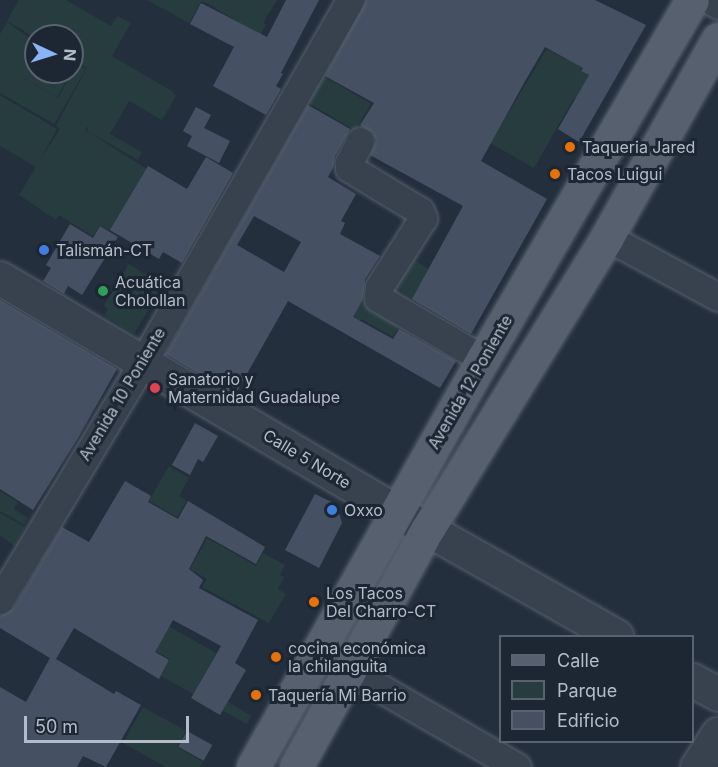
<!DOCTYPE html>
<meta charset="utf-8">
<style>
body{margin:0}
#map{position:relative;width:718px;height:767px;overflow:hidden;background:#242f3e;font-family:Inter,sans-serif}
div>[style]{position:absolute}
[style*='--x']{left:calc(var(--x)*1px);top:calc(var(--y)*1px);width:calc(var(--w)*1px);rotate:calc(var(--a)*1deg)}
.green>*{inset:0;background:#263c3f;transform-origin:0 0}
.building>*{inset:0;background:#455162;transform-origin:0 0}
.roads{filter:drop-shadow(0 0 2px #565f6c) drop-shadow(0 0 2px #565f6c)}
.minor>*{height:27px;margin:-13.5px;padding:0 13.5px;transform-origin:13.5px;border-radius:13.5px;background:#38414e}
.tertiary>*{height:33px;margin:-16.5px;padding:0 16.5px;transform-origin:16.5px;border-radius:16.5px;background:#38414e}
.primary>*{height:33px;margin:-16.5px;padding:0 16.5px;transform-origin:16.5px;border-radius:16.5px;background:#56606e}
.dots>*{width:16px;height:16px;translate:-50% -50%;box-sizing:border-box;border:3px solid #1d2633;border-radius:50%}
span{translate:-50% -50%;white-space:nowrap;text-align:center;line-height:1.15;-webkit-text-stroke:6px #1d2633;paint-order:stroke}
.poi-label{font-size:16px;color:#b4bcc9}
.left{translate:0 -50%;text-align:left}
.street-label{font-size:16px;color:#b4bcc9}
.legend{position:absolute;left:499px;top:635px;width:195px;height:108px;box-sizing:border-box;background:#1d2633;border:2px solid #59626f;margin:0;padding:8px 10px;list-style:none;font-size:18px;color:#b4bcc9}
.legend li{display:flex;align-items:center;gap:12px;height:30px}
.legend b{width:30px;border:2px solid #59626f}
.north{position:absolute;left:24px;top:24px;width:60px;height:60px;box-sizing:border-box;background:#1d2633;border:2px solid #59626f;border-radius:50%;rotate:94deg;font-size:16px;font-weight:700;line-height:24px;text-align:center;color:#b4bcc9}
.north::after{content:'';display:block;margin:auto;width:21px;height:27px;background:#8ab4f8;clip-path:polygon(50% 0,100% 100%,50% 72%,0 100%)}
.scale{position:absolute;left:24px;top:716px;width:165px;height:27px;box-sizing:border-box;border:3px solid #b4bcc9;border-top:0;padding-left:8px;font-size:18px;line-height:21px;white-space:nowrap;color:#b4bcc9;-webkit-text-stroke:4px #1d2633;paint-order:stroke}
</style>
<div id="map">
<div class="green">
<i style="clip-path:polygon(19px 0,66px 0,111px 26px,117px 16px,131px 23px,112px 56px,172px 91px,176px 96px,162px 120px,129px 101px,110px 134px,142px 152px,138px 160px,87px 131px,89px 125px,85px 130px,147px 169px,129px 221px,119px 236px,100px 225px,93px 236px,59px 215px,56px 220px,19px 195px,36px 167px,0 146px,0 95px,57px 129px,40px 160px,60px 129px,56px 126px,87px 68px,72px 59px,72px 36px,36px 38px,7px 21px)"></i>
<i style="clip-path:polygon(147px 0,277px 0,263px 23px,266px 25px,260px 35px,205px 2px,201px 2px,189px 23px)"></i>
<i style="clip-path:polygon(7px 22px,36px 43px,36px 72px,71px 72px,57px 97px,1px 65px,58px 98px,77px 64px,86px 69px,54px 124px,0 93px,0 34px)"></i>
<i style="clip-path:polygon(579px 38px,586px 60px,580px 70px,609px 87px,586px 105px,574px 98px,534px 168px,490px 143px,547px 49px,566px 60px)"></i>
<i style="left:318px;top:73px;width:61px;height:31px;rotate:30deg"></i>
<i style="left:412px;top:258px;width:23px;height:33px;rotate:34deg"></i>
<i style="clip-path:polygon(129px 264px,163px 285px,134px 334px,104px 315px,108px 309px,104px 306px)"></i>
<i style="clip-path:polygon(360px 299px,401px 322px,393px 337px,361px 319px,351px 336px,342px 331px)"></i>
<i style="clip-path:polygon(169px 466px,189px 478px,179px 496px,187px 501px,177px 517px,149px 501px)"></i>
<i style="clip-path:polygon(0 491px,18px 502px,14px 509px,28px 518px,24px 525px,0 511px)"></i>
<i style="clip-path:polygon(0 513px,25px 527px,14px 546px,0 535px)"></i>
<i style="clip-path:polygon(207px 538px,256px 566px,263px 553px,285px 565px,280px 575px,284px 577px,278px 589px,286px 594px,269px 623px,202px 587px,207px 579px,190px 569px)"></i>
<i style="clip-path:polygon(165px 624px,216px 653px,199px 684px,251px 716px,247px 724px,161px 676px,170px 659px,151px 649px)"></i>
<i style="clip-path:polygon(143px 707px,186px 731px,177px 747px,203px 762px,200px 767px,166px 767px,123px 743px)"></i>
</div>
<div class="building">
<i style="clip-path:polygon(286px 0,319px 0,281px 73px,283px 74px,276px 86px,281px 89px,266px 115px,213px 86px,234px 47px,190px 24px,201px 3px,267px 37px)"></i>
<i style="clip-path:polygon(366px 0,595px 0,646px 25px,579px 142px,558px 129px,589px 75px,581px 71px,583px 68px,545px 47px,524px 83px,481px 161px,547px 199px,471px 334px,412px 299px,463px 206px,370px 155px,376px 141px,373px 133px,360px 125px,374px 103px,325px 76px)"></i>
<i style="clip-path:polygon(evenodd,308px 105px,350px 129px,335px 156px,333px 168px,328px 177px,356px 194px,341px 221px,345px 223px,340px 234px,380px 256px,365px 279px,363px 299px,353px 317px,393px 339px,399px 329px,456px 361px,440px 388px,288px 301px,235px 395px,166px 354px,308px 105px,254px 216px,301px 242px,284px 272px,237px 245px,254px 216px)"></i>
<i style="clip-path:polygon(196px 107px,211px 115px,204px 128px,230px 141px,219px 163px,187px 146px,192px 136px,183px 131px)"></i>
<i style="clip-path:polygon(206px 157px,233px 173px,182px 263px,163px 252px,159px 259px,110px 230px,148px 166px,187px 189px)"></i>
<i style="clip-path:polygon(70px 224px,93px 238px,100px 226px,118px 237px,82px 295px,68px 286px,64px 294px,43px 281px,51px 268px,46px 265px)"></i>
<i style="clip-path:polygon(0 300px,117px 369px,78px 438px,33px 510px,0 489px)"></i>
<i style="clip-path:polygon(195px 423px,218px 436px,203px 462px,198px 459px,190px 475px,172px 465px)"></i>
<i style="clip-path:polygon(125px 481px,151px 496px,148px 502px,178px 519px,188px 501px,265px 547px,256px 564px,206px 536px,189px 569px,203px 580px,199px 588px,258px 620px,235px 663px,246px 670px,220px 715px,191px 698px,221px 646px,173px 620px,155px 652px,169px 660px,159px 679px,74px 628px,56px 659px,114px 694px,116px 691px,141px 705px,106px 767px,83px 756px,77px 767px,0 767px,0 687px,26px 702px,50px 658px,0 628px,0 616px,14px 608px,62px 527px,89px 542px)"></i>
<i style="clip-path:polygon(315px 494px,336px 504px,342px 523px,319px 568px,285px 550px)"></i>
<i style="left:187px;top:731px;width:29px;height:18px;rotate:29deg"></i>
</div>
<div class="roads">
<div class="minor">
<i style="--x:710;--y:0;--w:9;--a:32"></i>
<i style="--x:360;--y:141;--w:25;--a:117"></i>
<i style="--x:349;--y:163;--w:5;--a:90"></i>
<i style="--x:349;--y:168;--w:83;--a:31.2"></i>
<i style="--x:420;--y:211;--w:8;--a:67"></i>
<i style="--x:423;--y:218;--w:82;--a:122.5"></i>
<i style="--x:379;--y:287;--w:11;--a:95"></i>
<i style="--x:378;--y:298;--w:121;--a:30.2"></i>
<i style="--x:607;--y:237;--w:126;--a:28.4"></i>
<i style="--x:0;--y:600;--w:278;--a:-59"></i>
<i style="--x:143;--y:362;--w:417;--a:-60.2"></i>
<i style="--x:349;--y:670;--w:194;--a:30"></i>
</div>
<div class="tertiary">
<i style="--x:0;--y:278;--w:461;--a:30.5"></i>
<i style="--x:397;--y:512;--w:252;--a:29.5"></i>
<i style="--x:692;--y:680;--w:30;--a:28"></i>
<i style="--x:697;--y:767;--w:39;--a:-58"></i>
</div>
<div class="primary">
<i style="--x:253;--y:767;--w:468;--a:-60.6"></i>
<i style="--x:483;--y:359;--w:415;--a:-59.8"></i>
<i style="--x:296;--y:767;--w:271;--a:-61.1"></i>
<i style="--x:427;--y:530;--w:344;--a:-58.4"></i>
<i style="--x:607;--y:237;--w:227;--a:-60.7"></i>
</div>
</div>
<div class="dots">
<i style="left:570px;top:147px;background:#e8710a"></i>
<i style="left:555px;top:174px;background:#e8710a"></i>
<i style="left:44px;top:250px;background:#3f7fe0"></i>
<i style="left:103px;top:291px;background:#2e9e5b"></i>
<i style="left:155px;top:388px;background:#e0444e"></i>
<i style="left:332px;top:510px;background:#3f7fe0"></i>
<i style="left:314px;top:602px;background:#e8710a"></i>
<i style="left:276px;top:657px;background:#e8710a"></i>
<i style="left:256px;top:695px;background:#e8710a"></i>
</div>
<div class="poi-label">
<span class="left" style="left:582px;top:147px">Taqueria Jared</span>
<span class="left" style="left:567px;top:174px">Tacos Luigui</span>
<span class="left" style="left:56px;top:250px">Talismán-CT</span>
<span class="left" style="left:115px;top:291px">Acuática<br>Cholollan</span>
<span class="left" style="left:168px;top:388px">Sanatorio y<br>Maternidad Guadalupe</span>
<span class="left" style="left:344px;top:510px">Oxxo</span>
<span class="left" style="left:326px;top:602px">Los Tacos<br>Del Charro-CT</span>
<span class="left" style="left:288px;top:657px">cocina económica<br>la chilanguita</span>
<span class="left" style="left:268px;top:695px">Taquería Mi Barrio</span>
</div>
<div class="street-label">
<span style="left:470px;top:382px;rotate:-60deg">Avenida 12 Poniente</span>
<span style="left:122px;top:394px;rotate:-59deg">Avenida 10 Poniente</span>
<span style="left:307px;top:459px;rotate:31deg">Calle 5 Norte</span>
</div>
<ul class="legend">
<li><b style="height:8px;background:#56606e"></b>Calle</li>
<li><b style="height:16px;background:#263c3f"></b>Parque</li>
<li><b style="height:16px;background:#455162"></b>Edificio</li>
</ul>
<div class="north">N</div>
<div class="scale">50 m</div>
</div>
